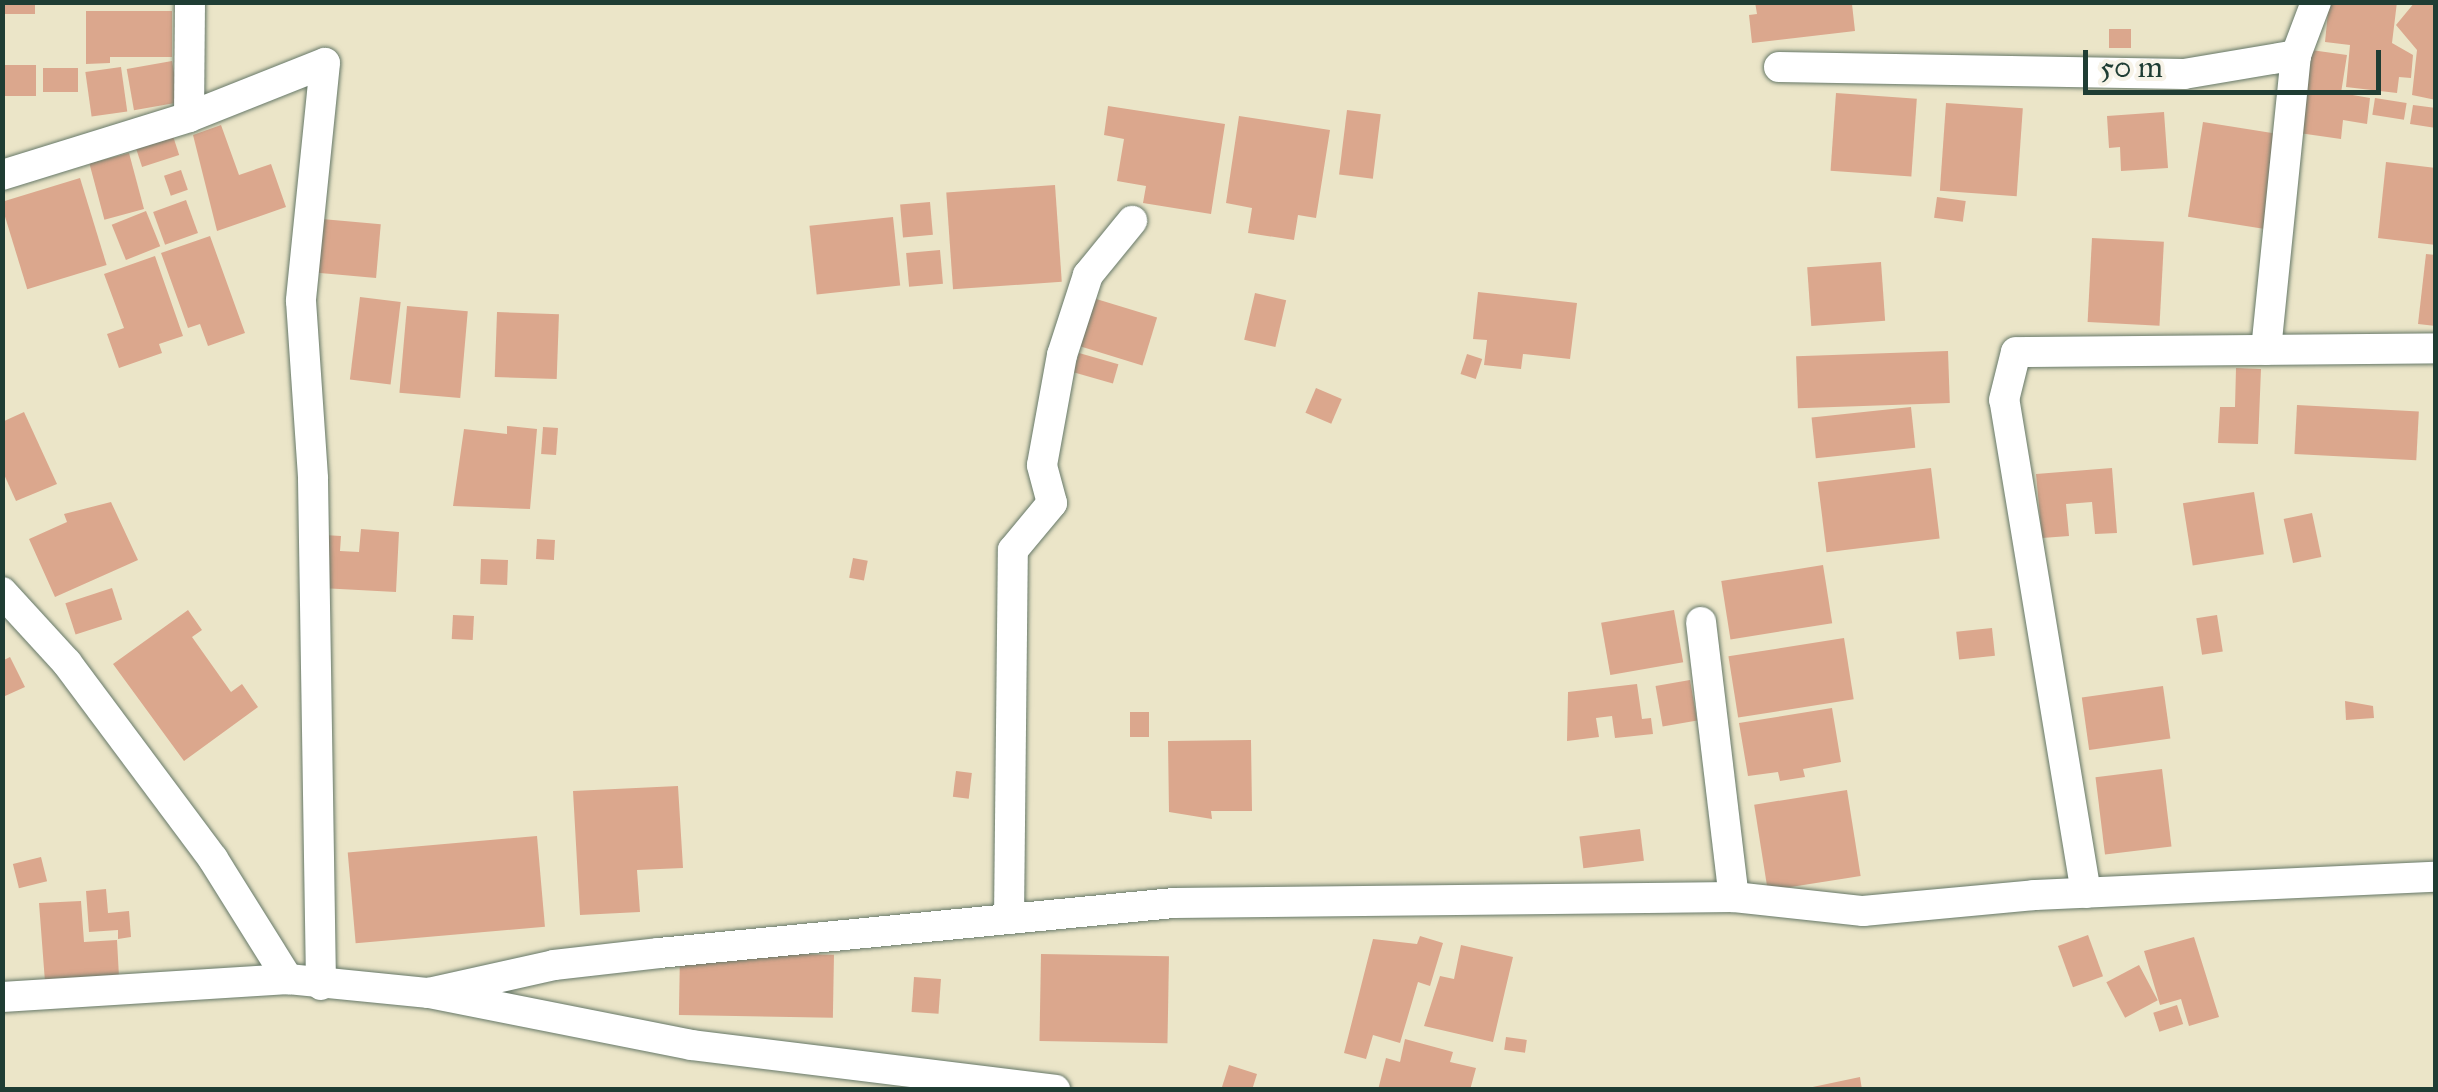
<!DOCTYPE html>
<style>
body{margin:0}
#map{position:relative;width:2438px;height:1092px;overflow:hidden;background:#ebe5c8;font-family:"IM FELL Great Primer",serif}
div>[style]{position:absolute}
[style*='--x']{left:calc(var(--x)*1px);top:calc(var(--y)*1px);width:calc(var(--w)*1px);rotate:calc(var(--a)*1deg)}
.building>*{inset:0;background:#dba78d;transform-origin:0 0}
.roads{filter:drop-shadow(0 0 2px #667868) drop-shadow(0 0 2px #667868)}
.minor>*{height:30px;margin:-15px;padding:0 15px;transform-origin:15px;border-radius:15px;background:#fff}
span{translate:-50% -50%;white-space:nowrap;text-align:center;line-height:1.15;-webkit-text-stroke:8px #f7f3e8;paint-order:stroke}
.frame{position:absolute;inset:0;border:5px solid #1f3d34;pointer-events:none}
.scale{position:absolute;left:2083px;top:50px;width:298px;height:45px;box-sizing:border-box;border:5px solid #1f3d34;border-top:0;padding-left:12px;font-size:30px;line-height:35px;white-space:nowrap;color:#1f3d34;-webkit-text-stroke:8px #f7f3e8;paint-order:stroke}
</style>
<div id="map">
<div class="building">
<i style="left:2px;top:2px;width:33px;height:12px"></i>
<i style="clip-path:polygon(1755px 2px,1852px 4px,1855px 31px,1752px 43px,1749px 15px,1757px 14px)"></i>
<i style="clip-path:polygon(2329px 2px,2397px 2px,2392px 43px,2413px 55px,2411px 78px,2399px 77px,2397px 93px,2346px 87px,2350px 45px,2325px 42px)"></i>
<i style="clip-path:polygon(2415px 2px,2436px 2px,2436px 100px,2412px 95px,2417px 50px,2396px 25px)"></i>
<i style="clip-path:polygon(86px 11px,172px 11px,172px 57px,110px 57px,110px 63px,86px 64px)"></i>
<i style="left:2131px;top:29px;width:19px;height:22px;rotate:90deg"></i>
<i style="clip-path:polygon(2311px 50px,2347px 55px,2341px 93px,2370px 98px,2367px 124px,2343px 120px,2341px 139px,2299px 133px)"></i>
<i style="left:172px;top:61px;width:42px;height:46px;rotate:80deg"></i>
<i style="left:2px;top:65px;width:34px;height:31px"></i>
<i style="left:121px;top:67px;width:45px;height:36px;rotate:82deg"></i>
<i style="left:43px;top:68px;width:35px;height:24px"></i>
<i style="left:1836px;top:93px;width:81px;height:78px;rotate:4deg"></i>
<i style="left:2375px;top:98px;width:32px;height:17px;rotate:9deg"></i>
<i style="left:1946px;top:103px;width:77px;height:88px;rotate:4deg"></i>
<i style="clip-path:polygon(2413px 105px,2436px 108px,2436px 128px,2410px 124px)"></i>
<i style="clip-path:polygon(1108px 106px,1225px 124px,1211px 214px,1143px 203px,1146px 186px,1117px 181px,1124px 139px,1104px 135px)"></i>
<i style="left:1347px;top:110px;width:34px;height:65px;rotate:7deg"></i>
<i style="clip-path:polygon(2164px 112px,2168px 168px,2121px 171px,2120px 147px,2109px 148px,2107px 116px)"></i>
<i style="clip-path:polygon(1239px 116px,1330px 130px,1316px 218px,1298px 215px,1294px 240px,1248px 233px,1252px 208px,1226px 203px)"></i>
<i style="left:2203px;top:122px;width:81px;height:96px;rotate:9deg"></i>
<i style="clip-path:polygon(221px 125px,239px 175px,271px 164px,286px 207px,217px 231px,193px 135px)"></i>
<i style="left:173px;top:136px;width:20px;height:39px;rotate:72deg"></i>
<i style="left:129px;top:153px;width:58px;height:41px;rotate:75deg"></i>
<i style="clip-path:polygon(2386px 162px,2436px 168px,2436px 245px,2378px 238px)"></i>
<i style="left:181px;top:170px;width:21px;height:18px;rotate:71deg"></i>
<i style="left:80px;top:178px;width:91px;height:83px;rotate:73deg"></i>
<i style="left:1055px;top:185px;width:97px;height:109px;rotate:86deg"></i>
<i style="left:1937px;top:197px;width:29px;height:21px;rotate:8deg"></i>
<i style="left:186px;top:200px;width:35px;height:35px;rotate:70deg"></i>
<i style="left:930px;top:202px;width:33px;height:30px;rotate:85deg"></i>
<i style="left:146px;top:211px;width:38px;height:37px;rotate:68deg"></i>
<i style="left:893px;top:217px;width:69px;height:84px;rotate:84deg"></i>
<i style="left:322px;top:219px;width:59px;height:54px;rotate:5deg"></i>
<i style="clip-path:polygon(210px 236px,245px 333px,208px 346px,200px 324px,188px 328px,161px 253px)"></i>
<i style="left:2092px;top:238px;width:72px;height:84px;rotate:3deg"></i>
<i style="left:940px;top:250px;width:34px;height:34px;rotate:85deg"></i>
<i style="clip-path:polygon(2426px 254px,2436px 255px,2436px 326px,2418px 324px)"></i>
<i style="clip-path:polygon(155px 256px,183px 336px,159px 344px,162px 353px,119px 368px,107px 334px,124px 328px,104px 274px)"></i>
<i style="left:1881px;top:262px;width:59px;height:74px;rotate:86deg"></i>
<i style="clip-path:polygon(1478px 292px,1577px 303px,1570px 359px,1523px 354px,1521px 369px,1484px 365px,1487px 340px,1473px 339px)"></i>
<i style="left:1255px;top:293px;width:32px;height:48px;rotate:13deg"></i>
<i style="left:360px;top:297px;width:41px;height:83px;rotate:7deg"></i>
<i style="left:1093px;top:298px;width:67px;height:50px;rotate:17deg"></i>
<i style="left:407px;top:306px;width:61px;height:87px;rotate:5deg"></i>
<i style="left:497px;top:312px;width:62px;height:65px;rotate:2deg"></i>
<i style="left:1948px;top:351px;width:52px;height:152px;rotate:88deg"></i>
<i style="left:1079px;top:353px;width:41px;height:20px;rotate:16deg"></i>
<i style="left:1467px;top:354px;width:16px;height:21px;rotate:18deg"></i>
<i style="clip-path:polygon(2236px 368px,2261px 369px,2258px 444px,2218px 443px,2220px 407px,2235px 407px)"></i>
<i style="left:1316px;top:388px;width:28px;height:27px;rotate:23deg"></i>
<i style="left:2297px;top:405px;width:122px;height:49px;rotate:3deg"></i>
<i style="left:1911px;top:407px;width:41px;height:100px;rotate:84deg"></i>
<i style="clip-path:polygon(24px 412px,57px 484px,16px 501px,2px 470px,2px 422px)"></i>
<i style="clip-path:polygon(507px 426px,537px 429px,530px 509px,453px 506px,464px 429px,507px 434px)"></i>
<i style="left:543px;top:427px;width:15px;height:27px;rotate:4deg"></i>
<i style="left:1931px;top:468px;width:71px;height:114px;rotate:83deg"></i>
<i style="clip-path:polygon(2112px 468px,2117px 533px,2095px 534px,2092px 502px,2066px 504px,2069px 536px,2042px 538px,2036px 474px)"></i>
<i style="left:2254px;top:492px;width:63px;height:72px;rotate:81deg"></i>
<i style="clip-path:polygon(111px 502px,138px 560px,55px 597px,29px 539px,67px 522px,64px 514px)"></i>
<i style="left:2312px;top:513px;width:45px;height:29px;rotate:78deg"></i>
<i style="clip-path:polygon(361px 529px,399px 532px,396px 592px,321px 588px,324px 535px,341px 536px,340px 551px,359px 552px)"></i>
<i style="left:537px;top:539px;width:18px;height:20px;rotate:3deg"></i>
<i style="left:853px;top:558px;width:15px;height:20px;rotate:11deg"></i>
<i style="left:481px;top:559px;width:27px;height:25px;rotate:2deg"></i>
<i style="left:1823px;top:565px;width:59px;height:103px;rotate:81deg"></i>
<i style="left:112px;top:588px;width:33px;height:49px;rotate:72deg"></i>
<i style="clip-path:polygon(188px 610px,202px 630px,192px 637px,231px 692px,242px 684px,258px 707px,184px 761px,113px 664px)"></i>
<i style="left:1674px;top:610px;width:53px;height:74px;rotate:80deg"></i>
<i style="left:453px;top:615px;width:21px;height:24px;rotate:3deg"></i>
<i style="left:2217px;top:615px;width:37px;height:21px;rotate:81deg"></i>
<i style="left:1992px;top:628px;width:28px;height:36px;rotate:84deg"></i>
<i style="left:1844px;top:638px;width:62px;height:117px;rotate:81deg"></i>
<i style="clip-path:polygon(10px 657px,25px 687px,5px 696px,2px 661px)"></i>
<i style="left:1690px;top:680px;width:41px;height:35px;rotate:80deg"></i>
<i style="clip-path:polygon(1637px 684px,1642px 719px,1651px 718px,1653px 734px,1615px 738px,1612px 716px,1596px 718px,1599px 737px,1567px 741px,1568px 692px)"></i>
<i style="left:2163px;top:686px;width:53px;height:82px;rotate:82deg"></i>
<i style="clip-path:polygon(2345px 701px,2373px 706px,2374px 718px,2346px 720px)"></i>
<i style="clip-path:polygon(1832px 708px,1841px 762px,1803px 769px,1805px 777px,1780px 781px,1778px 772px,1748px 776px,1739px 723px)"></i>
<i style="left:1130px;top:712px;width:19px;height:25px"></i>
<i style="clip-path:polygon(1251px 740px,1252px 811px,1211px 811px,1212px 819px,1169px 812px,1168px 741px)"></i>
<i style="left:2162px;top:769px;width:78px;height:67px;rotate:83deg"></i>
<i style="left:956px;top:771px;width:16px;height:26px;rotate:7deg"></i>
<i style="clip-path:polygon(678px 786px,683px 868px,637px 870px,640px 912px,580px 915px,573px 791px)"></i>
<i style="left:1847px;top:790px;width:87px;height:94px;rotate:81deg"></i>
<i style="left:1640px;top:829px;width:32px;height:61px;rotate:83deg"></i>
<i style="left:537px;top:836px;width:91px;height:190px;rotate:85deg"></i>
<i style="left:41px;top:857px;width:25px;height:29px;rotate:76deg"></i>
<i style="clip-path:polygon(106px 889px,108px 913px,129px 911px,131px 937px,118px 939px,118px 930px,89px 932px,86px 891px)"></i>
<i style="clip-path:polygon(81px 901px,84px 942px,117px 940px,119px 977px,45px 982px,39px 903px)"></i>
<i style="left:2088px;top:935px;width:44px;height:32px;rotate:70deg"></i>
<i style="clip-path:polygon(1420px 936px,1443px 943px,1430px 986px,1418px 982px,1400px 1043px,1373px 1035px,1366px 1059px,1344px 1053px,1373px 939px,1417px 944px)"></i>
<i style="clip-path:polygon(2194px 937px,2219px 1017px,2189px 1026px,2181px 999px,2160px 1005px,2144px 951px)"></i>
<i style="clip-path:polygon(1461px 945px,1513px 957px,1493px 1042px,1424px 1026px,1440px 976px,1454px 979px)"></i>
<i style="left:680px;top:952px;width:154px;height:63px;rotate:1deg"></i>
<i style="left:1041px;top:954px;width:128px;height:87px;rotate:1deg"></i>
<i style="left:2139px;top:965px;width:40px;height:37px;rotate:62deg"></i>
<i style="left:914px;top:977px;width:27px;height:35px;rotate:4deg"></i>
<i style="left:2177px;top:1005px;width:20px;height:25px;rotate:72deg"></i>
<i style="left:1506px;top:1037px;width:21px;height:13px;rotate:8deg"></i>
<i style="clip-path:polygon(1405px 1039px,1453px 1052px,1450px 1062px,1476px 1068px,1470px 1090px,1378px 1090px,1386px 1058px,1400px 1062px)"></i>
<i style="clip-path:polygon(1229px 1065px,1257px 1074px,1252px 1090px,1222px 1087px)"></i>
<i style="clip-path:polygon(1860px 1077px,1862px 1090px,1808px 1090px,1808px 1088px)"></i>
</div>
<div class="roads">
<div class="minor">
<i style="--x:1779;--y:67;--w:405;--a:1"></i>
<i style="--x:2184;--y:74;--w:114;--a:-9.6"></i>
<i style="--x:2296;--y:55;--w:57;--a:-69.3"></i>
<i style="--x:189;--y:117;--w:115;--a:-89.5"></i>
<i style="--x:2;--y:175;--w:196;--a:-17.2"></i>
<i style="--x:189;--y:117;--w:146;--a:-21.7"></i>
<i style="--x:325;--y:63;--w:239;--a:95.8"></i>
<i style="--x:301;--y:301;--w:178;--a:86.1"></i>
<i style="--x:313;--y:479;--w:506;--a:89.09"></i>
<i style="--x:2266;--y:350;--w:297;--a:-84.2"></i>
<i style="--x:2;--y:592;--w:96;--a:47.5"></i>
<i style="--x:67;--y:663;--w:244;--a:53.3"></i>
<i style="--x:213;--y:859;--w:142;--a:58"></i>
<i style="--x:1701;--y:622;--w:277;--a:83.2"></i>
<i style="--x:2086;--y:893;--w:500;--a:-99.4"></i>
<i style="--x:2004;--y:400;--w:49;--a:-76"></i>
<i style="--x:2016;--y:352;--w:420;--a:-0.5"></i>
<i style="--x:1009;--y:919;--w:369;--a:-89.4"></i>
<i style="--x:1013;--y:550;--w:61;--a:-50.3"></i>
<i style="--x:1052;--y:503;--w:39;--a:-105"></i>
<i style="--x:1042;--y:465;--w:112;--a:-79.7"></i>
<i style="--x:1062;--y:355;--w:84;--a:-72"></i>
<i style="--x:1088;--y:275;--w:70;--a:-50.8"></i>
<i style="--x:429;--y:993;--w:128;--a:-12.6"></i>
<i style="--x:554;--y:965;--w:106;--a:-6.5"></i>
<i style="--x:659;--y:953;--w:517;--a:-5.55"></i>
<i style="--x:1174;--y:903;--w:560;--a:-0.61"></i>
<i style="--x:1734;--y:897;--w:130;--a:6.2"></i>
<i style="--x:1863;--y:911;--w:172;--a:-5.3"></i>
<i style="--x:2034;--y:895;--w:402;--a:-2.6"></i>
<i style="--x:2;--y:997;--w:287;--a:-3.6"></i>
<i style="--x:288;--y:979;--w:142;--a:5.7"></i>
<i style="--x:429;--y:993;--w:267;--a:11.2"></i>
<i style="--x:691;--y:1045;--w:367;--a:7"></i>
</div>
</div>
<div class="frame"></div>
<div class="scale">50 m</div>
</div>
